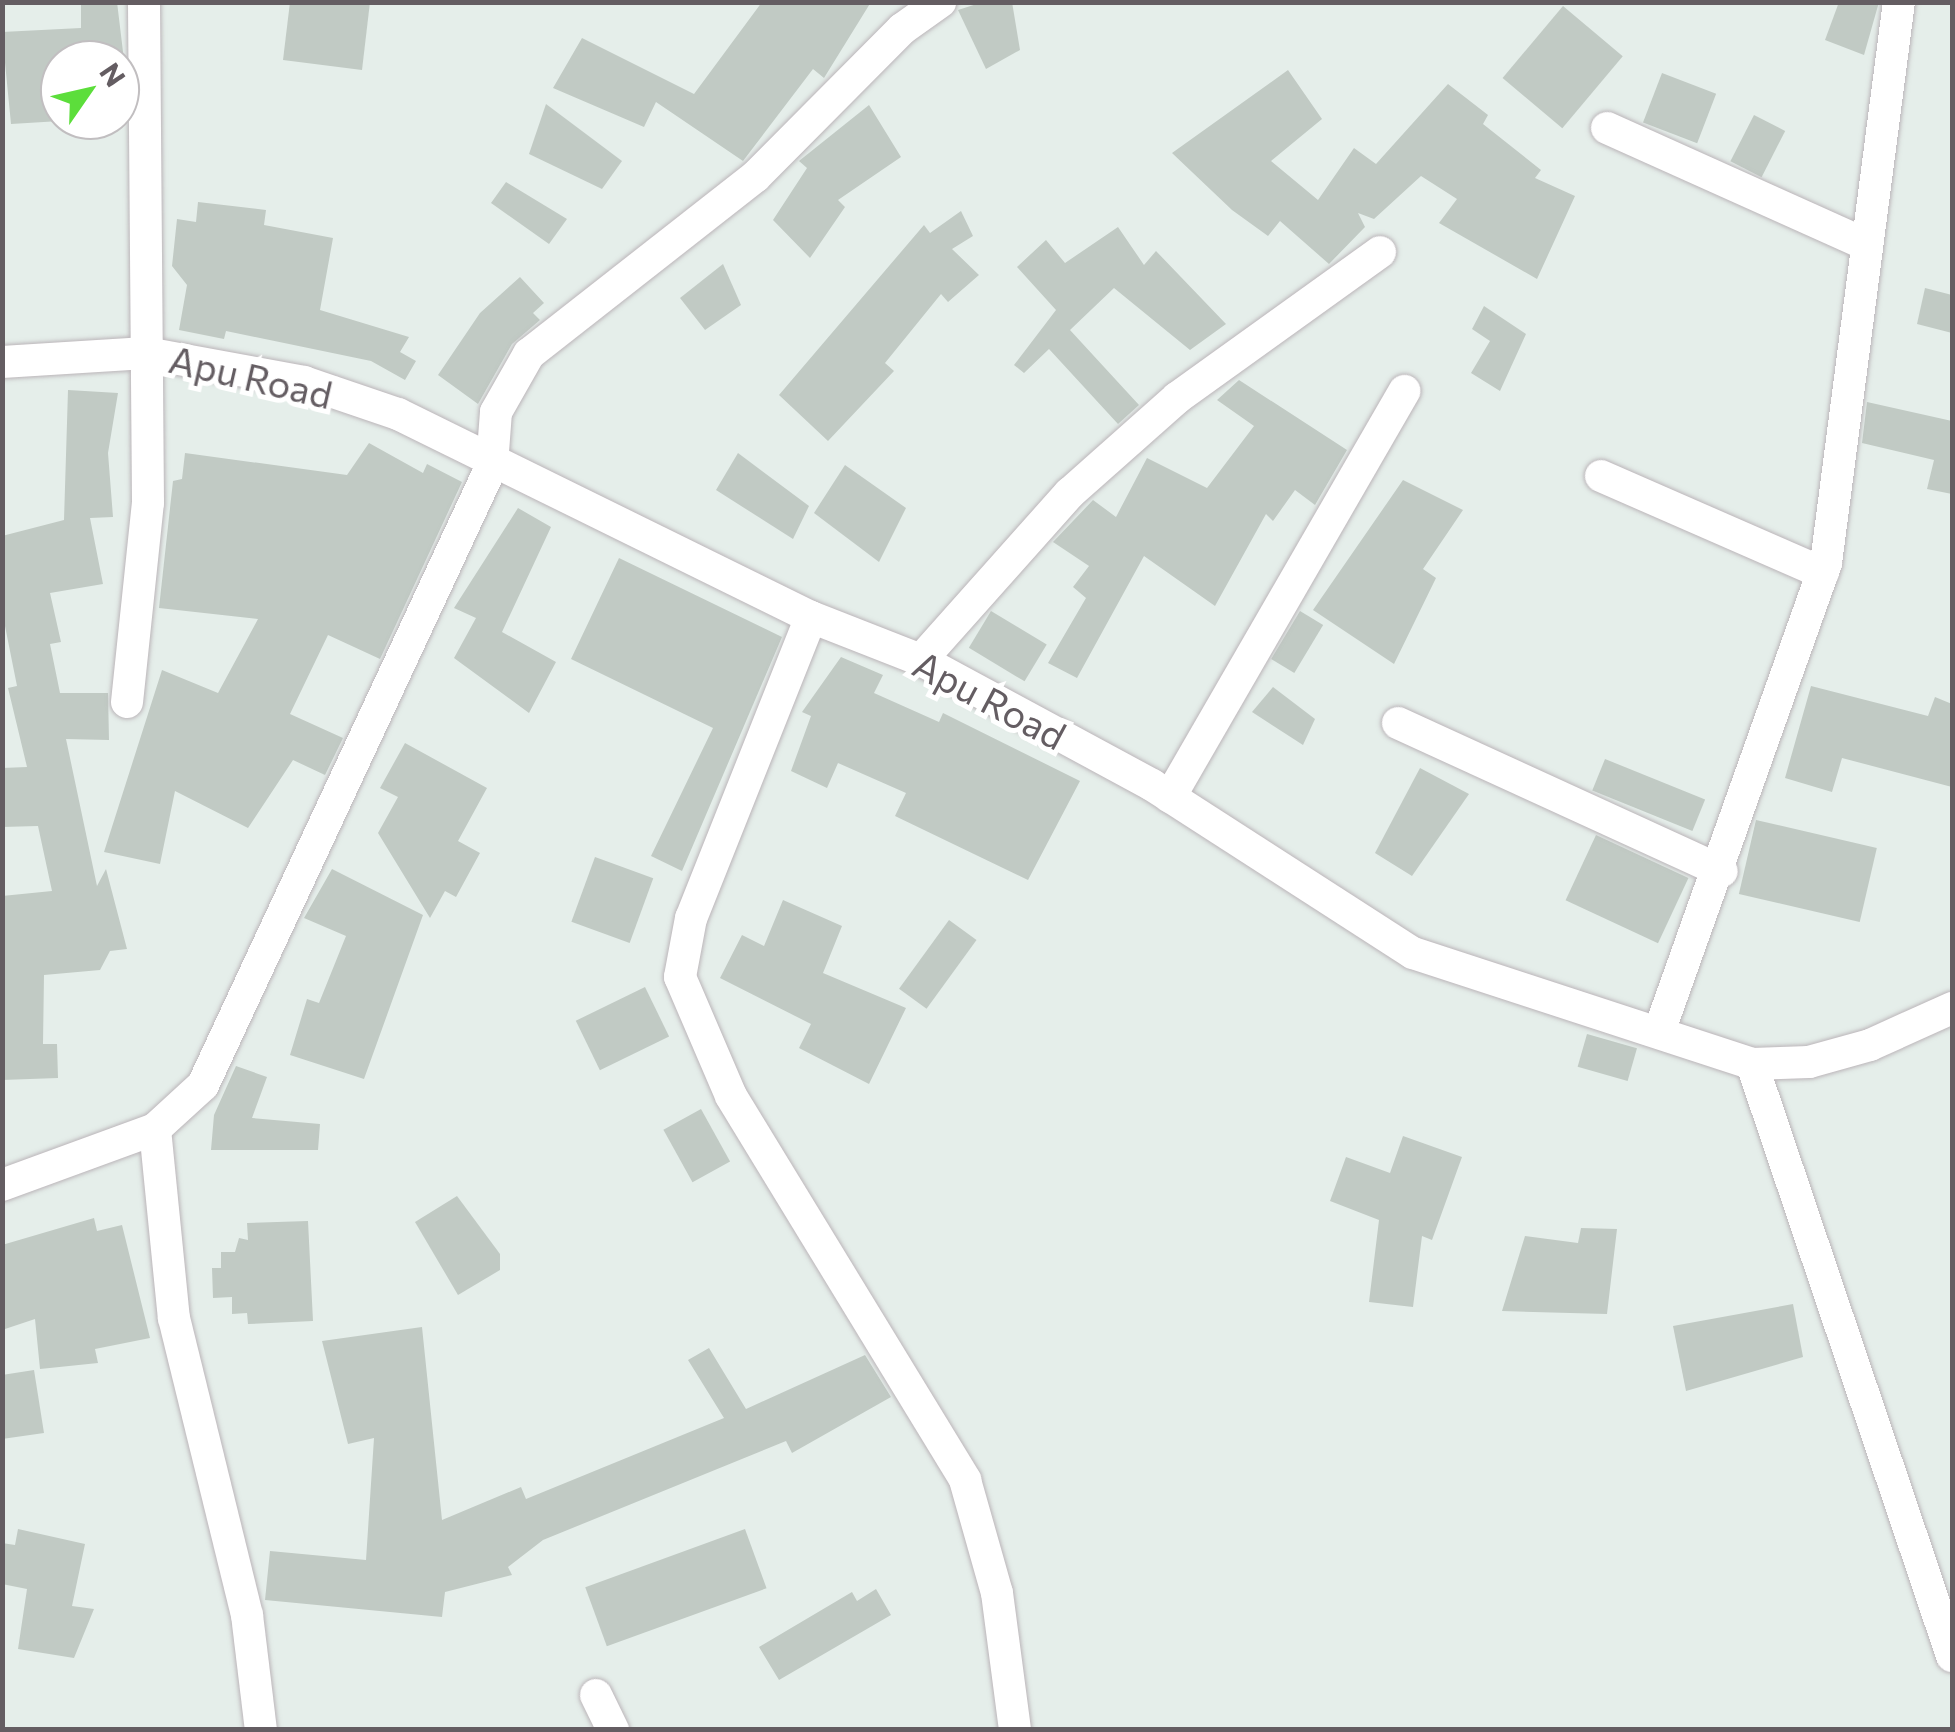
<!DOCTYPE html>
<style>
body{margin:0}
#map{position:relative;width:1955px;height:1732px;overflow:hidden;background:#e5eeea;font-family:Commissioner,sans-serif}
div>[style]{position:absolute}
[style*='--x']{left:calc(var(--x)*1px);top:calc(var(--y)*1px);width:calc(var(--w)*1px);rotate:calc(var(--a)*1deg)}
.building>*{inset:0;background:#c1cac4;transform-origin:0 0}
.roads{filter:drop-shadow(0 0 2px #bbb5b9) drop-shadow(0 0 2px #bbb5b9)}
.minor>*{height:32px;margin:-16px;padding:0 16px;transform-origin:16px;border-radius:16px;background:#fff}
span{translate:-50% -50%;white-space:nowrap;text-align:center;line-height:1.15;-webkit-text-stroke:10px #fff;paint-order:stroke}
.street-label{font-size:38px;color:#645d62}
.frame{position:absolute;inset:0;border:5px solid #645d62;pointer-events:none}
.north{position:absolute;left:40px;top:40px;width:100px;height:100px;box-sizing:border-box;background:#fff;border:2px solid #c1bec0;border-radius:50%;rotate:56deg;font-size:28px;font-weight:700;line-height:40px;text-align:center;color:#645d62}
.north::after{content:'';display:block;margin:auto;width:35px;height:45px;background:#5cde3b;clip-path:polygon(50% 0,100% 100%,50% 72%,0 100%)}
</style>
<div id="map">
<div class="building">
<i style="clip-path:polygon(81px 2px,117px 2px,124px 60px,60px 60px,60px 121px,11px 124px,2px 32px,81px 28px)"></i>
<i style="clip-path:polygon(290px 2px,370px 2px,362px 70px,283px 60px)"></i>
<i style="clip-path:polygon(762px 2px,871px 2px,824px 78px,813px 69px,743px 161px,656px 102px,644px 127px,553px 88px,582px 38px,694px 94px)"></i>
<i style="clip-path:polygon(983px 2px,1012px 2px,1020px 50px,986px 69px,958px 10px)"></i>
<i style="clip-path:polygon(1839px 2px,1879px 2px,1864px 55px,1825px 40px)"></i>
<i style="left:1563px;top:6px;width:78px;height:94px;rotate:40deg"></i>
<i style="clip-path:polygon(1288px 70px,1322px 119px,1271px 161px,1318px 200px,1354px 148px,1376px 164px,1448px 84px,1488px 115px,1483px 124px,1541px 170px,1535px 178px,1575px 196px,1537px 279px,1439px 223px,1457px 199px,1421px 176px,1374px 219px,1358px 213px,1365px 227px,1329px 264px,1280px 221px,1268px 236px,1232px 210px,1172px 153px)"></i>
<i style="left:1662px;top:73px;width:58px;height:53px;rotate:21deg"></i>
<i style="clip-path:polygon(546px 104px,622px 161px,602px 189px,529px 154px)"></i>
<i style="clip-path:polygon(869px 105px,901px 157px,838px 200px,845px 207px,810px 258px,773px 220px,807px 168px,799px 161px)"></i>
<i style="left:1754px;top:115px;width:35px;height:52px;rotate:27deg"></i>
<i style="clip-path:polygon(506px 182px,567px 219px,549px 244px,491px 203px)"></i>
<i style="clip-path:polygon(198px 202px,266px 210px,264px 225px,333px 238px,320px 310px,409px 337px,400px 352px,416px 361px,405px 380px,371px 361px,226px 331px,224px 339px,179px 330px,187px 285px,172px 266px,177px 219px,196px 222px)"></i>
<i style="clip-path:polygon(961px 211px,973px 236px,952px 249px,979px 275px,948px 302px,941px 294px,885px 363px,894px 371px,828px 441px,779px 395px,924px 225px,930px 233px)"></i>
<i style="clip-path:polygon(1118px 227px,1144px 265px,1156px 251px,1226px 324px,1190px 350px,1114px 288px,1070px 330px,1139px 405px,1118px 424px,1049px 349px,1024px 373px,1014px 365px,1056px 310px,1017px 267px,1046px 240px,1065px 263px)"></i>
<i style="clip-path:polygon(723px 264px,741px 305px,705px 330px,680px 298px)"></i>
<i style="clip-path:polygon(520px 277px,544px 303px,533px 313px,540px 320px,512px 344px,478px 404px,438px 375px,480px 313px)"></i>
<i style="clip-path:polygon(1925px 288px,1952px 295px,1952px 333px,1917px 324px)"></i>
<i style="clip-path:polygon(1484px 306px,1526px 334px,1500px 391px,1471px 373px,1490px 341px,1472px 329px)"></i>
<i style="clip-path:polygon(1239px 380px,1347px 450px,1315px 505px,1295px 490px,1273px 521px,1266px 514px,1215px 606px,1144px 556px,1077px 678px,1048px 663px,1086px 598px,1073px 587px,1089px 566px,1053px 542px,1093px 500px,1116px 517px,1147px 458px,1207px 488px,1254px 426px,1217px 400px)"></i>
<i style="clip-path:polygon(68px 390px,118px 393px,108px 453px,113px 517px,90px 518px,103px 584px,50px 593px,61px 642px,50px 644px,60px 693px,108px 693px,109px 740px,66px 739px,97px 886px,106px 869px,127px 949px,110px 951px,100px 970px,44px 975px,43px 1044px,57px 1044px,58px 1078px,2px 1080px,2px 896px,52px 891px,38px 826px,2px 827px,2px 768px,27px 767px,8px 688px,17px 686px,2px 611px,2px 536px,64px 520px)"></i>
<i style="clip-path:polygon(1867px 402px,1952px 421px,1952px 494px,1927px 489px,1934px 460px,1862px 443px)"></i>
<i style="clip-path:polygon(369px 443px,423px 473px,427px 464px,462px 482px,380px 659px,328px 635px,290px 714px,343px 738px,325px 775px,293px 760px,248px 828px,175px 791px,160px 864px,104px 852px,162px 670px,218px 693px,258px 619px,159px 608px,173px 481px,182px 479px,185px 453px,347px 475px)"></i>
<i style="clip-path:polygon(738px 453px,809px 506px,793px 539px,716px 490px)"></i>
<i style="clip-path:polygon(845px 465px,906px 508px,879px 562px,814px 513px)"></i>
<i style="clip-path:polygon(1403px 480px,1463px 510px,1423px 569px,1436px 578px,1394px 664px,1313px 610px)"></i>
<i style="clip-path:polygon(518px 508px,551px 527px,502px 632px,556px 662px,529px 713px,454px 658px,476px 618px,454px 608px)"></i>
<i style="clip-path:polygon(619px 558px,782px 637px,682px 871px,651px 856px,713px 728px,571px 659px)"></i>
<i style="left:991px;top:611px;width:65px;height:43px;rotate:31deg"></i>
<i style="left:1300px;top:611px;width:27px;height:56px;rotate:31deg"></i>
<i style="clip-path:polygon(841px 657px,883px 675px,874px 693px,939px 722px,943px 713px,1080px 781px,1028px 880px,895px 816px,906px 793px,838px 763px,827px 788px,791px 771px,811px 716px,802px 712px)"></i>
<i style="clip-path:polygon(1811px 686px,1928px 716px,1935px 697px,1952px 704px,1952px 787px,1842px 758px,1832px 792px,1785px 778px)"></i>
<i style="clip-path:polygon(1273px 687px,1315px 719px,1303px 745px,1252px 712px)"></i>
<i style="clip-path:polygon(405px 743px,487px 788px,458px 841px,480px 853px,456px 897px,445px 891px,430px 918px,378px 833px,398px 797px,380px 788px)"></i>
<i style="left:1605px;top:759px;width:108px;height:34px;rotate:22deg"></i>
<i style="clip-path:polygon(1420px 768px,1469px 794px,1412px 876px,1375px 853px)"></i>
<i style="left:1756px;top:820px;width:124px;height:76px;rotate:13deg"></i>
<i style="left:1596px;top:835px;width:102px;height:72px;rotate:25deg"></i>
<i style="left:595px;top:857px;width:62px;height:69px;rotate:20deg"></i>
<i style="clip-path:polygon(332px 869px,423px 915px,364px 1079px,290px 1055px,307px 999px,319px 1003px,346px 936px,304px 918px)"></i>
<i style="clip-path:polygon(783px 900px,842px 926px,823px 973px,906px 1008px,869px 1084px,799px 1048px,811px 1024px,720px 978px,742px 935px,764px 946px)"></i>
<i style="left:949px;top:920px;width:34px;height:85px;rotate:36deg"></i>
<i style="left:645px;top:987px;width:55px;height:77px;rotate:64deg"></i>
<i style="left:1587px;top:1034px;width:52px;height:34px;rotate:16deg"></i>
<i style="clip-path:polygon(236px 1066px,267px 1077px,252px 1118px,320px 1124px,318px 1150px,211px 1150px,214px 1115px)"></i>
<i style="left:701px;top:1109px;width:60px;height:43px;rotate:61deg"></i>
<i style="clip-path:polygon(1403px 1136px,1462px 1157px,1432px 1240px,1422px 1236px,1413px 1307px,1369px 1302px,1379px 1220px,1330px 1201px,1346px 1157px,1390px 1173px)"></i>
<i style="clip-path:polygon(457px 1196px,500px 1254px,500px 1270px,458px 1295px,415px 1222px)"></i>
<i style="clip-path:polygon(94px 1218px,97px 1231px,122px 1225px,150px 1338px,95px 1349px,98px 1363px,40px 1369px,35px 1319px,2px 1330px,2px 1245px)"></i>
<i style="clip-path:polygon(308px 1221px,313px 1321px,248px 1324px,247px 1313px,232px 1314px,232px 1297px,213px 1298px,212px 1268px,221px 1268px,221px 1252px,235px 1252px,239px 1238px,248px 1240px,247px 1223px)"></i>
<i style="clip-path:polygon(1581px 1228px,1617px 1229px,1607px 1314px,1502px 1311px,1525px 1236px,1578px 1243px)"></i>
<i style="clip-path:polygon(1793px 1304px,1803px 1357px,1686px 1391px,1673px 1326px)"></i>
<i style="clip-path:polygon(422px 1327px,442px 1520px,521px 1487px,526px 1499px,724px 1418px,688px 1360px,709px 1348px,746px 1409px,865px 1355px,891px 1397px,792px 1453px,786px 1441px,543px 1540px,508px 1567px,512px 1575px,445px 1592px,442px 1617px,265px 1600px,270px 1551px,366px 1560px,374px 1438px,348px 1444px,322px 1341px)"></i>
<i style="clip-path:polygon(34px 1370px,44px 1433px,2px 1439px,2px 1375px)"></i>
<i style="clip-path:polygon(18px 1529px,85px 1544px,72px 1606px,94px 1609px,74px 1658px,18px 1649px,27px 1589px,2px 1584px,2px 1543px,15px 1545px)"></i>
<i style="left:745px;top:1529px;width:63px;height:170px;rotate:70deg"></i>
<i style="clip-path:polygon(876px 1589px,891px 1615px,779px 1680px,759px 1647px,852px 1592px,857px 1601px)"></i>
</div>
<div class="roads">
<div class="minor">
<i style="--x:1607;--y:128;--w:278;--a:24.2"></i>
<i style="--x:2;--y:362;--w:144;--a:-3.6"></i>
<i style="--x:146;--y:353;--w:161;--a:10.4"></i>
<i style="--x:304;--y:382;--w:99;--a:18.8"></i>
<i style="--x:398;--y:414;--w:460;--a:26.2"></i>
<i style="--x:811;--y:617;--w:118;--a:21.4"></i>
<i style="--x:921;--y:660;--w:263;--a:28.4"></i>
<i style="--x:1152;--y:785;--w:310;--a:32.8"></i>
<i style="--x:1413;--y:953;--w:357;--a:18.1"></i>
<i style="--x:1752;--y:1064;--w:57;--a:-2"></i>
<i style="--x:1809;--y:1062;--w:63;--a:-15.6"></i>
<i style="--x:1870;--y:1045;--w:90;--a:-24.3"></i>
<i style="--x:1601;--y:476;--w:242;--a:23.6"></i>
<i style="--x:811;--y:617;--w:324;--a:111.7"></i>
<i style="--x:691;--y:918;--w:60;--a:100.6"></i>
<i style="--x:680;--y:977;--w:129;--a:66.8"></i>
<i style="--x:731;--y:1096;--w:450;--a:58.6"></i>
<i style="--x:965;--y:1480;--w:117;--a:74.2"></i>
<i style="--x:997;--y:1593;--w:138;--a:82.5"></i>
<i style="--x:921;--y:660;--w:224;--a:-48.3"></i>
<i style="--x:1070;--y:493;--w:143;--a:-41.6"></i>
<i style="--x:1177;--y:398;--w:250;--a:-35.7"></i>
<i style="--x:127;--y:702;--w:200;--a:-84"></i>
<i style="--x:148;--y:503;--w:501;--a:-90.46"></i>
<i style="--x:1398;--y:723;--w:356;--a:24.6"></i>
<i style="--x:1170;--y:797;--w:469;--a:-60"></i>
<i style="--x:1659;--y:1032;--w:498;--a:-70.4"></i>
<i style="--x:1826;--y:563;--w:566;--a:-82.59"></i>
<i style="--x:1752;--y:1064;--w:625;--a:71.33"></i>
<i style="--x:155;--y:1129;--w:190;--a:84.3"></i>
<i style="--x:174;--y:1318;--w:306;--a:76.2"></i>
<i style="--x:247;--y:1615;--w:116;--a:83.1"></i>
<i style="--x:2;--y:1185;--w:163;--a:-20.1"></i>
<i style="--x:155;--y:1129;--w:65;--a:-42.5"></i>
<i style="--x:203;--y:1085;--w:684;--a:-65.01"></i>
<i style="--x:492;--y:465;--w:53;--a:-85.7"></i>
<i style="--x:496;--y:412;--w:67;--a:-60.4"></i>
<i style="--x:529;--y:354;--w:287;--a:-38.1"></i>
<i style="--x:755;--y:177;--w:209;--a:-45.2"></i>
<i style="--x:902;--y:29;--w:47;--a:-35.4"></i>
<i style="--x:596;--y:1695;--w:39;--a:64"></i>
</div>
</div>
<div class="street-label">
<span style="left:251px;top:376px;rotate:13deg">Apu Road</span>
<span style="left:990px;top:699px;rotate:28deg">Apu Road</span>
</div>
<div class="frame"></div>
<div class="north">N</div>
</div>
